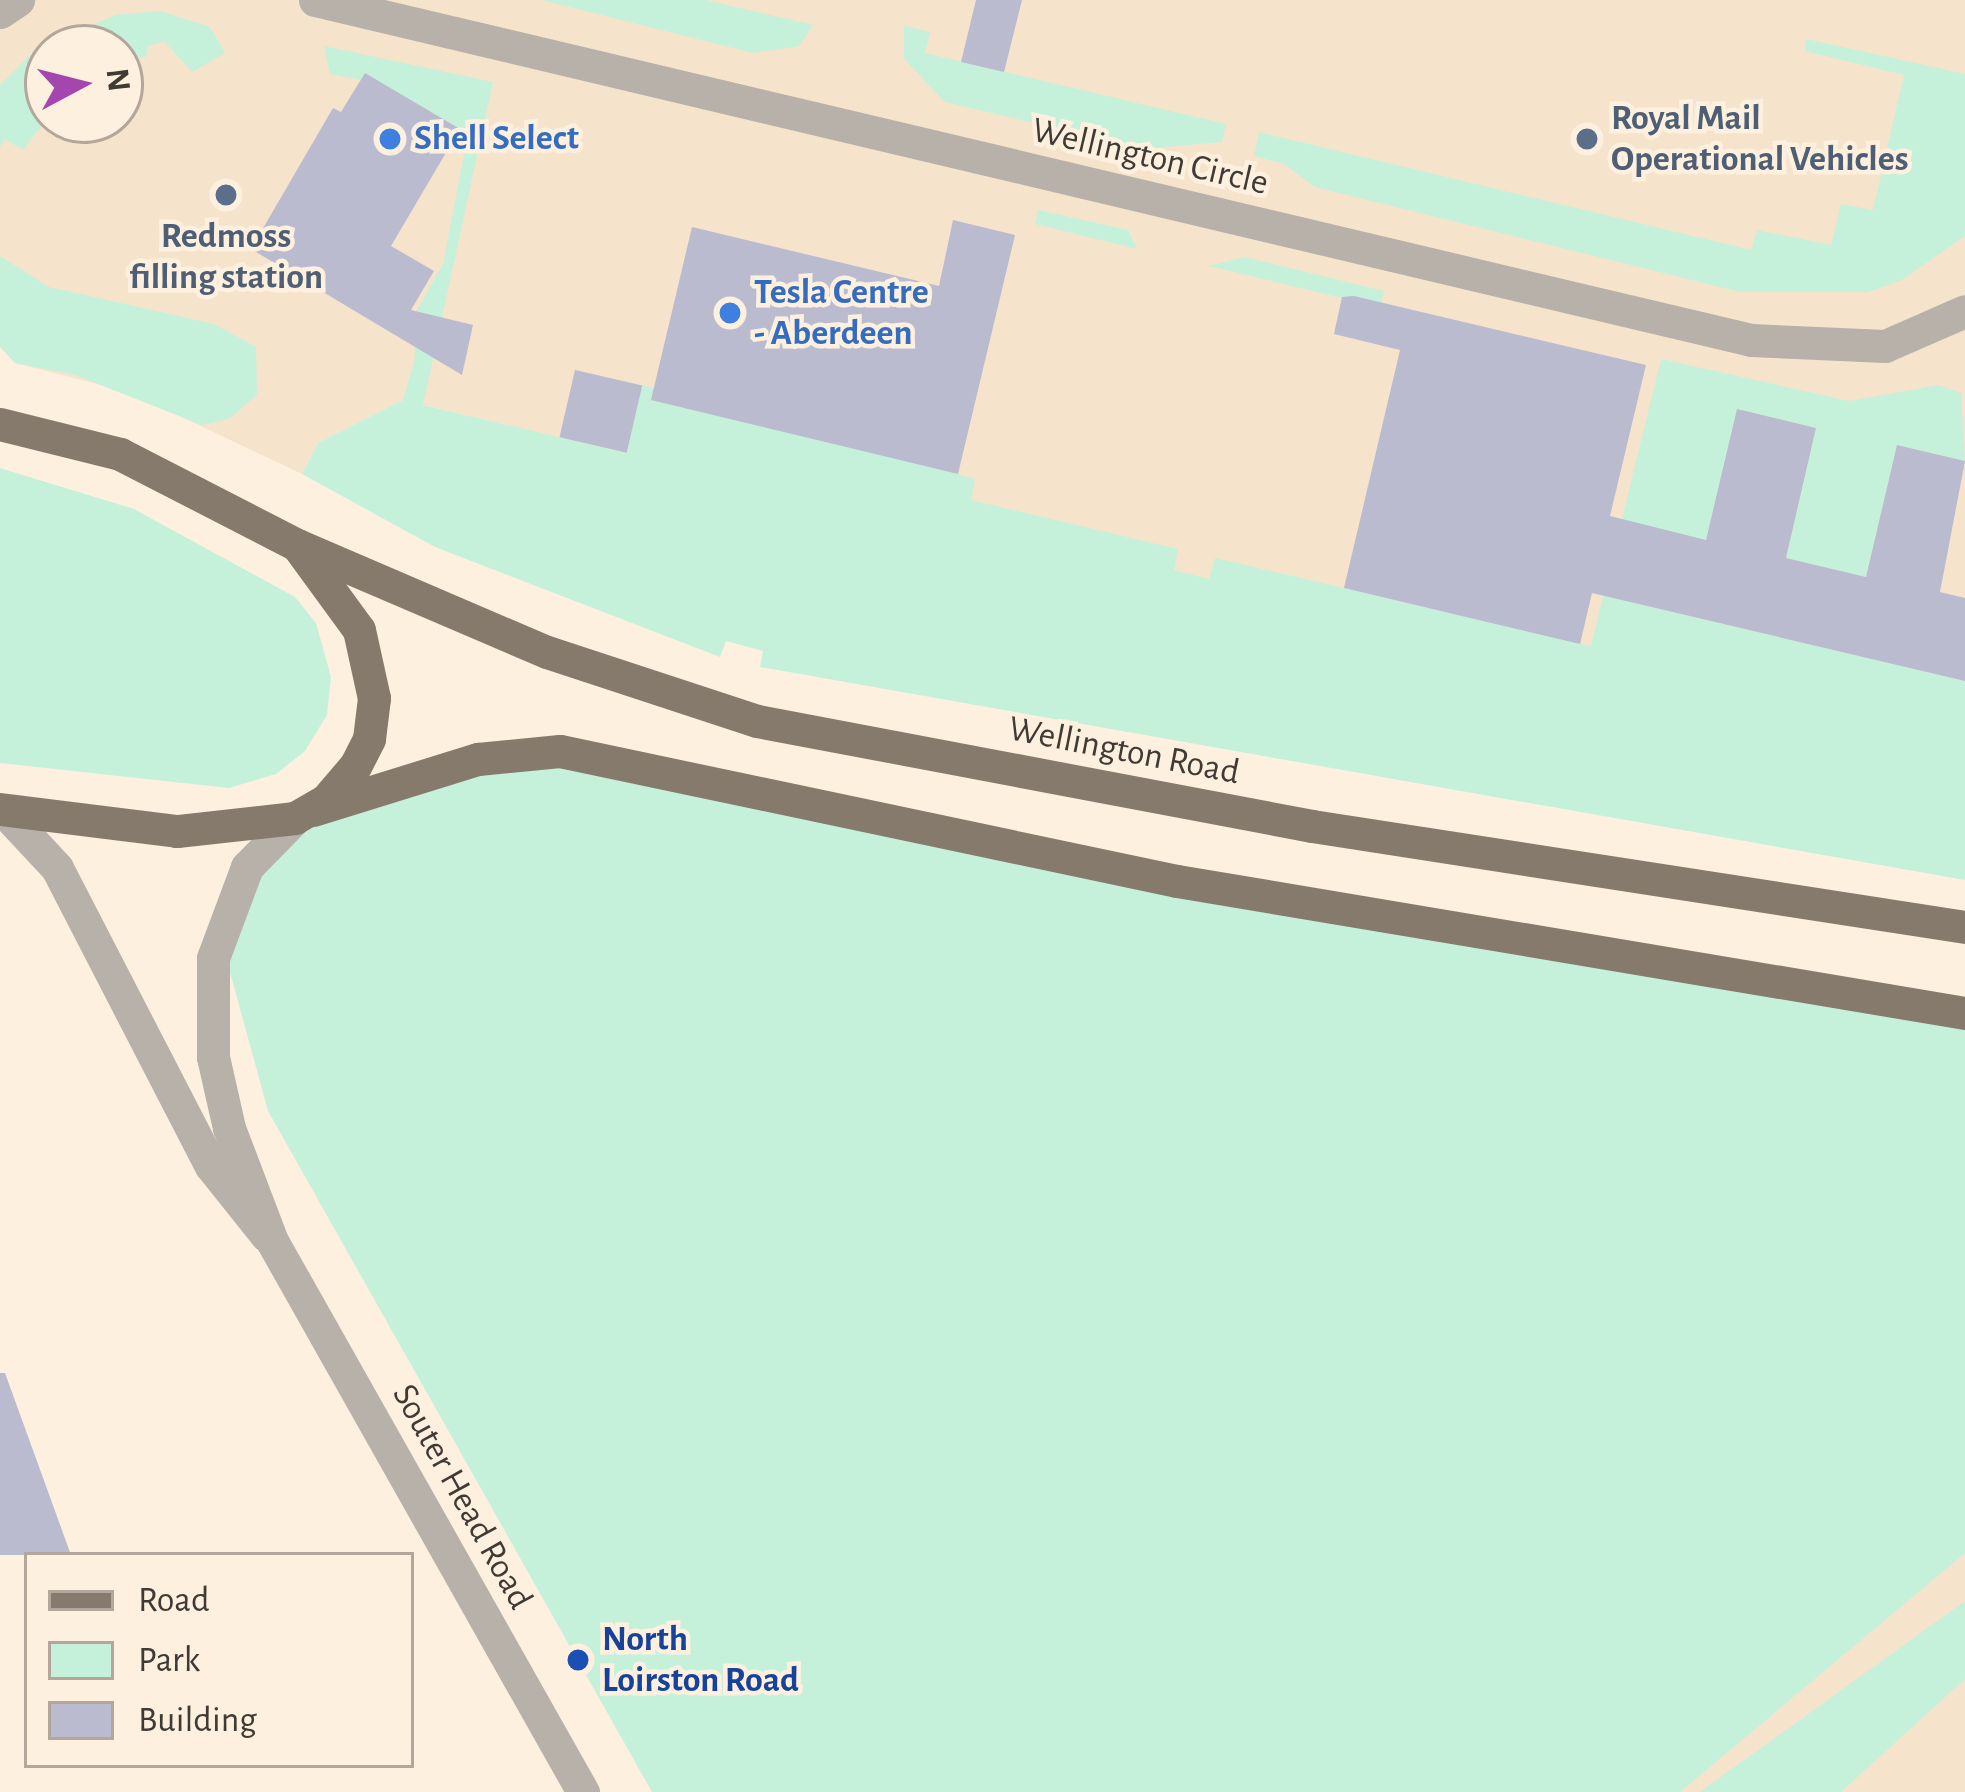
<!DOCTYPE html>
<style>
body{margin:0}
#map{position:relative;width:1965px;height:1792px;overflow:hidden;background:#fef0de;font-family:"Alegreya Sans",sans-serif}
div>[style]{position:absolute}
[style*='--x']{left:calc(var(--x)*1px);top:calc(var(--y)*1px);width:calc(var(--w)*1px);rotate:calc(var(--a)*1deg)}
.built>*{inset:0;background:#f5e3cb}
.green>*{inset:0;background:#c5f1db}
.building>*{inset:0;background:#bbbbd0;transform-origin:0 0}
.minor>*{height:33px;margin:-16.5px;padding:0 16.5px;transform-origin:16.5px;border-radius:16.5px;background:#b7b1a9}
.tertiary>*{height:33px;margin:-16.5px;padding:0 16.5px;transform-origin:16.5px;border-radius:16.5px;background:#b7b1a9}
.primary>*{height:33px;margin:-16.5px;padding:0 16.5px;transform-origin:16.5px;border-radius:16.5px;background:#857a6c}
.dots>*{width:33px;height:33px;translate:-50% -50%;box-sizing:border-box;border:6px solid #fef0de;border-radius:50%}
span{translate:-50% -50%;white-space:nowrap;text-align:center;line-height:1.15;-webkit-text-stroke:9px #fef0de;paint-order:stroke}
.service-label{font-size:36px;color:#4e5e75;font-weight:700}
.left{translate:0 -50%;text-align:left}
.shop-label{font-size:36px;color:#366cbe;font-weight:700}
.street-label{font-size:36px;color:#3f3a33}
.transit-label{font-size:36px;color:#164399;font-weight:700}
.legend{position:absolute;left:24px;top:1552px;width:390px;height:216px;box-sizing:border-box;background:#fef0de;border:3px solid #b2a79a;margin:0;padding:15px 21px;list-style:none;font-size:36px;color:#3f3a33}
.legend li{display:flex;align-items:center;gap:24px;height:60px}
.legend b{width:60px;border:3px solid #b2a79a}
.north{position:absolute;left:24px;top:24px;width:120px;height:120px;box-sizing:border-box;background:#fef0de;border:3px solid #b2a79a;border-radius:50%;rotate:83deg;font-size:33px;font-weight:700;line-height:48px;text-align:center;color:#3f3a33}
.north::after{content:'';display:block;margin:auto;width:42px;height:54px;background:#a546af;clip-path:polygon(50% 0,100% 100%,50% 72%,0 100%)}
</style>
<div id="map">
<div class="built">
<i style="clip-path:polygon(evenodd,0 0,1965px 0,1965px 774px,403px 400px,318px 443px,302px 474px,129px 392px,15px 363px,0 347px,0 0,48px 48px,120px 48px,120px 120px,48px 120px,48px 48px)"></i>
<i style="clip-path:polygon(1965px 1550px,1965px 1792px,1663px 1792px)"></i>
</div>
<div class="green">
<i style="clip-path:polygon(542px 0,706px 0,813px 25px,799px 46px,753px 53px)"></i>
<i style="clip-path:polygon(160px 11px,210px 27px,225px 53px,192px 72px,164px 41px,148px 46px,146px 57px,120px 59px,120px 48px,48px 48px,48px 117px,23px 150px,5px 139px,0 147px,0 85px,33px 52px,115px 15px)"></i>
<i style="clip-path:polygon(904px 26px,930px 32px,925px 53px,1226px 124px,1222px 142px,1143px 149px,945px 102px,904px 59px)"></i>
<i style="clip-path:polygon(1806px 39px,1965px 74px,1965px 236px,1902px 280px,1868px 292px,1740px 292px,1315px 187px,1284px 164px,1254px 156px,1259px 132px,1751px 250px,1757px 230px,1831px 245px,1841px 204px,1873px 210px,1904px 75px,1805px 51px)"></i>
<i style="clip-path:polygon(324px 46px,493px 82px,423px 405px,626px 453px,642px 385px,975px 479px,971px 500px,1178px 549px,1174px 570px,1209px 579px,1215px 558px,1591px 646px,1661px 359px,1849px 401px,1938px 385px,1961px 393px,1965px 461px,1897px 445px,1866px 577px,1786px 558px,1816px 428px,1738px 409px,1706px 540px,1644px 525px,1626px 601px,1965px 681px,1965px 880px,760px 667px,763px 651px,726px 641px,720px 657px,435px 547px,302px 474px,318px 443px,403px 400px,415px 358px,413px 317px,443px 264px,468px 134px,365px 73px,361px 80px,330px 74px)"></i>
<i style="clip-path:polygon(1038px 210px,1128px 230px,1137px 249px,1035px 224px)"></i>
<i style="clip-path:polygon(0 256px,49px 287px,214px 324px,256px 347px,257px 395px,229px 419px,202px 425px,75px 375px,15px 363px,0 347px)"></i>
<i style="clip-path:polygon(1244px 257px,1384px 291px,1380px 307px,1209px 266px)"></i>
<i style="clip-path:polygon(0 468px,134px 509px,295px 597px,316px 623px,331px 677px,327px 715px,305px 751px,276px 774px,229px 788px,0 763px)"></i>
<i style="clip-path:polygon(515px 752px,1965px 1013px,1965px 1553px,1680px 1792px,652px 1792px,268px 1111px,219px 932px,276px 832px)"></i>
<i style="clip-path:polygon(1965px 1601px,1965px 1679px,1841px 1792px,1700px 1792px)"></i>
</div>
<div class="building">
<i style="clip-path:polygon(976px 0,1022px 0,1004px 72px,961px 62px)"></i>
<i style="clip-path:polygon(365px 73px,460px 129px,391px 246px,434px 271px,411px 310px,473px 325px,462px 375px,251px 249px,333px 108px,341px 112px)"></i>
<i style="clip-path:polygon(953px 220px,1015px 235px,958px 474px,651px 400px,692px 227px,939px 286px)"></i>
<i style="clip-path:polygon(1354px 296px,1646px 365px,1610px 516px,1706px 540px,1737px 409px,1816px 428px,1786px 558px,1866px 577px,1897px 445px,1965px 461px,1940px 592px,1965px 598px,1965px 681px,1592px 593px,1580px 644px,1344px 588px,1400px 350px,1334px 334px,1342px 297px)"></i>
<i style="left:575px;top:370px;width:69px;height:69px;rotate:13deg"></i>
<i style="clip-path:polygon(0 1373px,5px 1373px,71px 1555px,0 1555px)"></i>
</div>
<div class="minor">
<i style="--x:315;--y:0;--w:1476;--a:13.32"></i>
<i style="--x:1751;--y:340;--w:134;--a:2.6"></i>
<i style="--x:1885;--y:346;--w:87;--a:-23.6"></i>
<i style="--x:0;--y:12;--w:22;--a:-34"></i>
</div>
<div class="tertiary">
<i style="--x:3;--y:810;--w:79;--a:47"></i>
<i style="--x:57;--y:868;--w:335;--a:62.7"></i>
<i style="--x:211;--y:1166;--w:88;--a:51.4"></i>
<i style="--x:295;--y:818;--w:69;--a:134.4"></i>
<i style="--x:247;--y:867;--w:97;--a:110.5"></i>
<i style="--x:213;--y:958;--w:99;--a:90"></i>
<i style="--x:213;--y:1057;--w:73;--a:77.3"></i>
<i style="--x:229;--y:1128;--w:121;--a:69.2"></i>
<i style="--x:272;--y:1241;--w:633;--a:60.56"></i>
</div>
<div class="primary">
<i style="--x:0;--y:424;--w:124;--a:14"></i>
<i style="--x:120;--y:454;--w:199;--a:27.2"></i>
<i style="--x:297;--y:545;--w:105;--a:53.9"></i>
<i style="--x:359;--y:630;--w:70;--a:77.6"></i>
<i style="--x:374;--y:698;--w:41;--a:97"></i>
<i style="--x:369;--y:739;--w:30;--a:117"></i>
<i style="--x:355;--y:766;--w:45;--a:130.5"></i>
<i style="--x:326;--y:800;--w:36;--a:150"></i>
<i style="--x:295;--y:818;--w:119;--a:173.7"></i>
<i style="--x:177;--y:831;--w:178;--a:-172.9"></i>
<i style="--x:297;--y:545;--w:272;--a:23.2"></i>
<i style="--x:547;--y:652;--w:221;--a:18.2"></i>
<i style="--x:757;--y:721;--w:565;--a:10.71"></i>
<i style="--x:1312;--y:826;--w:661;--a:8.79"></i>
<i style="--x:313;--y:810;--w:173;--a:-17.2"></i>
<i style="--x:478;--y:759;--w:82;--a:-5.6"></i>
<i style="--x:560;--y:751;--w:631;--a:11.9"></i>
<i style="--x:1177;--y:881;--w:799;--a:9.51"></i>
</div>
<div class="dots">
<i style="left:390px;top:139px;background:#3f7fe0"></i>
<i style="left:1587px;top:139px;background:#5c6f8a"></i>
<i style="left:226px;top:195px;background:#5c6f8a"></i>
<i style="left:730px;top:313px;background:#3f7fe0"></i>
<i style="left:578px;top:1660px;background:#1a4fb4"></i>
</div>
<div class="service-label">
<span class="left" style="left:1611px;top:139px">Royal Mail<br>Operational Vehicles</span>
<span style="left:226px;top:257px">Redmoss<br>filling station</span>
</div>
<div class="shop-label">
<span class="left" style="left:414px;top:139px">Shell Select</span>
<span class="left" style="left:754px;top:313px">Tesla Centre<br>- Aberdeen</span>
</div>
<div class="street-label">
<span style="left:1150px;top:157px;rotate:13deg">Wellington Circle</span>
<span style="left:1124px;top:751px;rotate:11deg">Wellington Road</span>
<span style="left:462px;top:1497px;rotate:61deg">Souter Head Road</span>
</div>
<div class="transit-label">
<span class="left" style="left:602px;top:1660px">North<br>Loirston Road</span>
</div>
<ul class="legend">
<li><b style="height:15px;background:#857a6c"></b>Road</li>
<li><b style="height:33px;background:#c5f1db"></b>Park</li>
<li><b style="height:33px;background:#bbbbd0"></b>Building</li>
</ul>
<div class="north">N</div>
</div>
